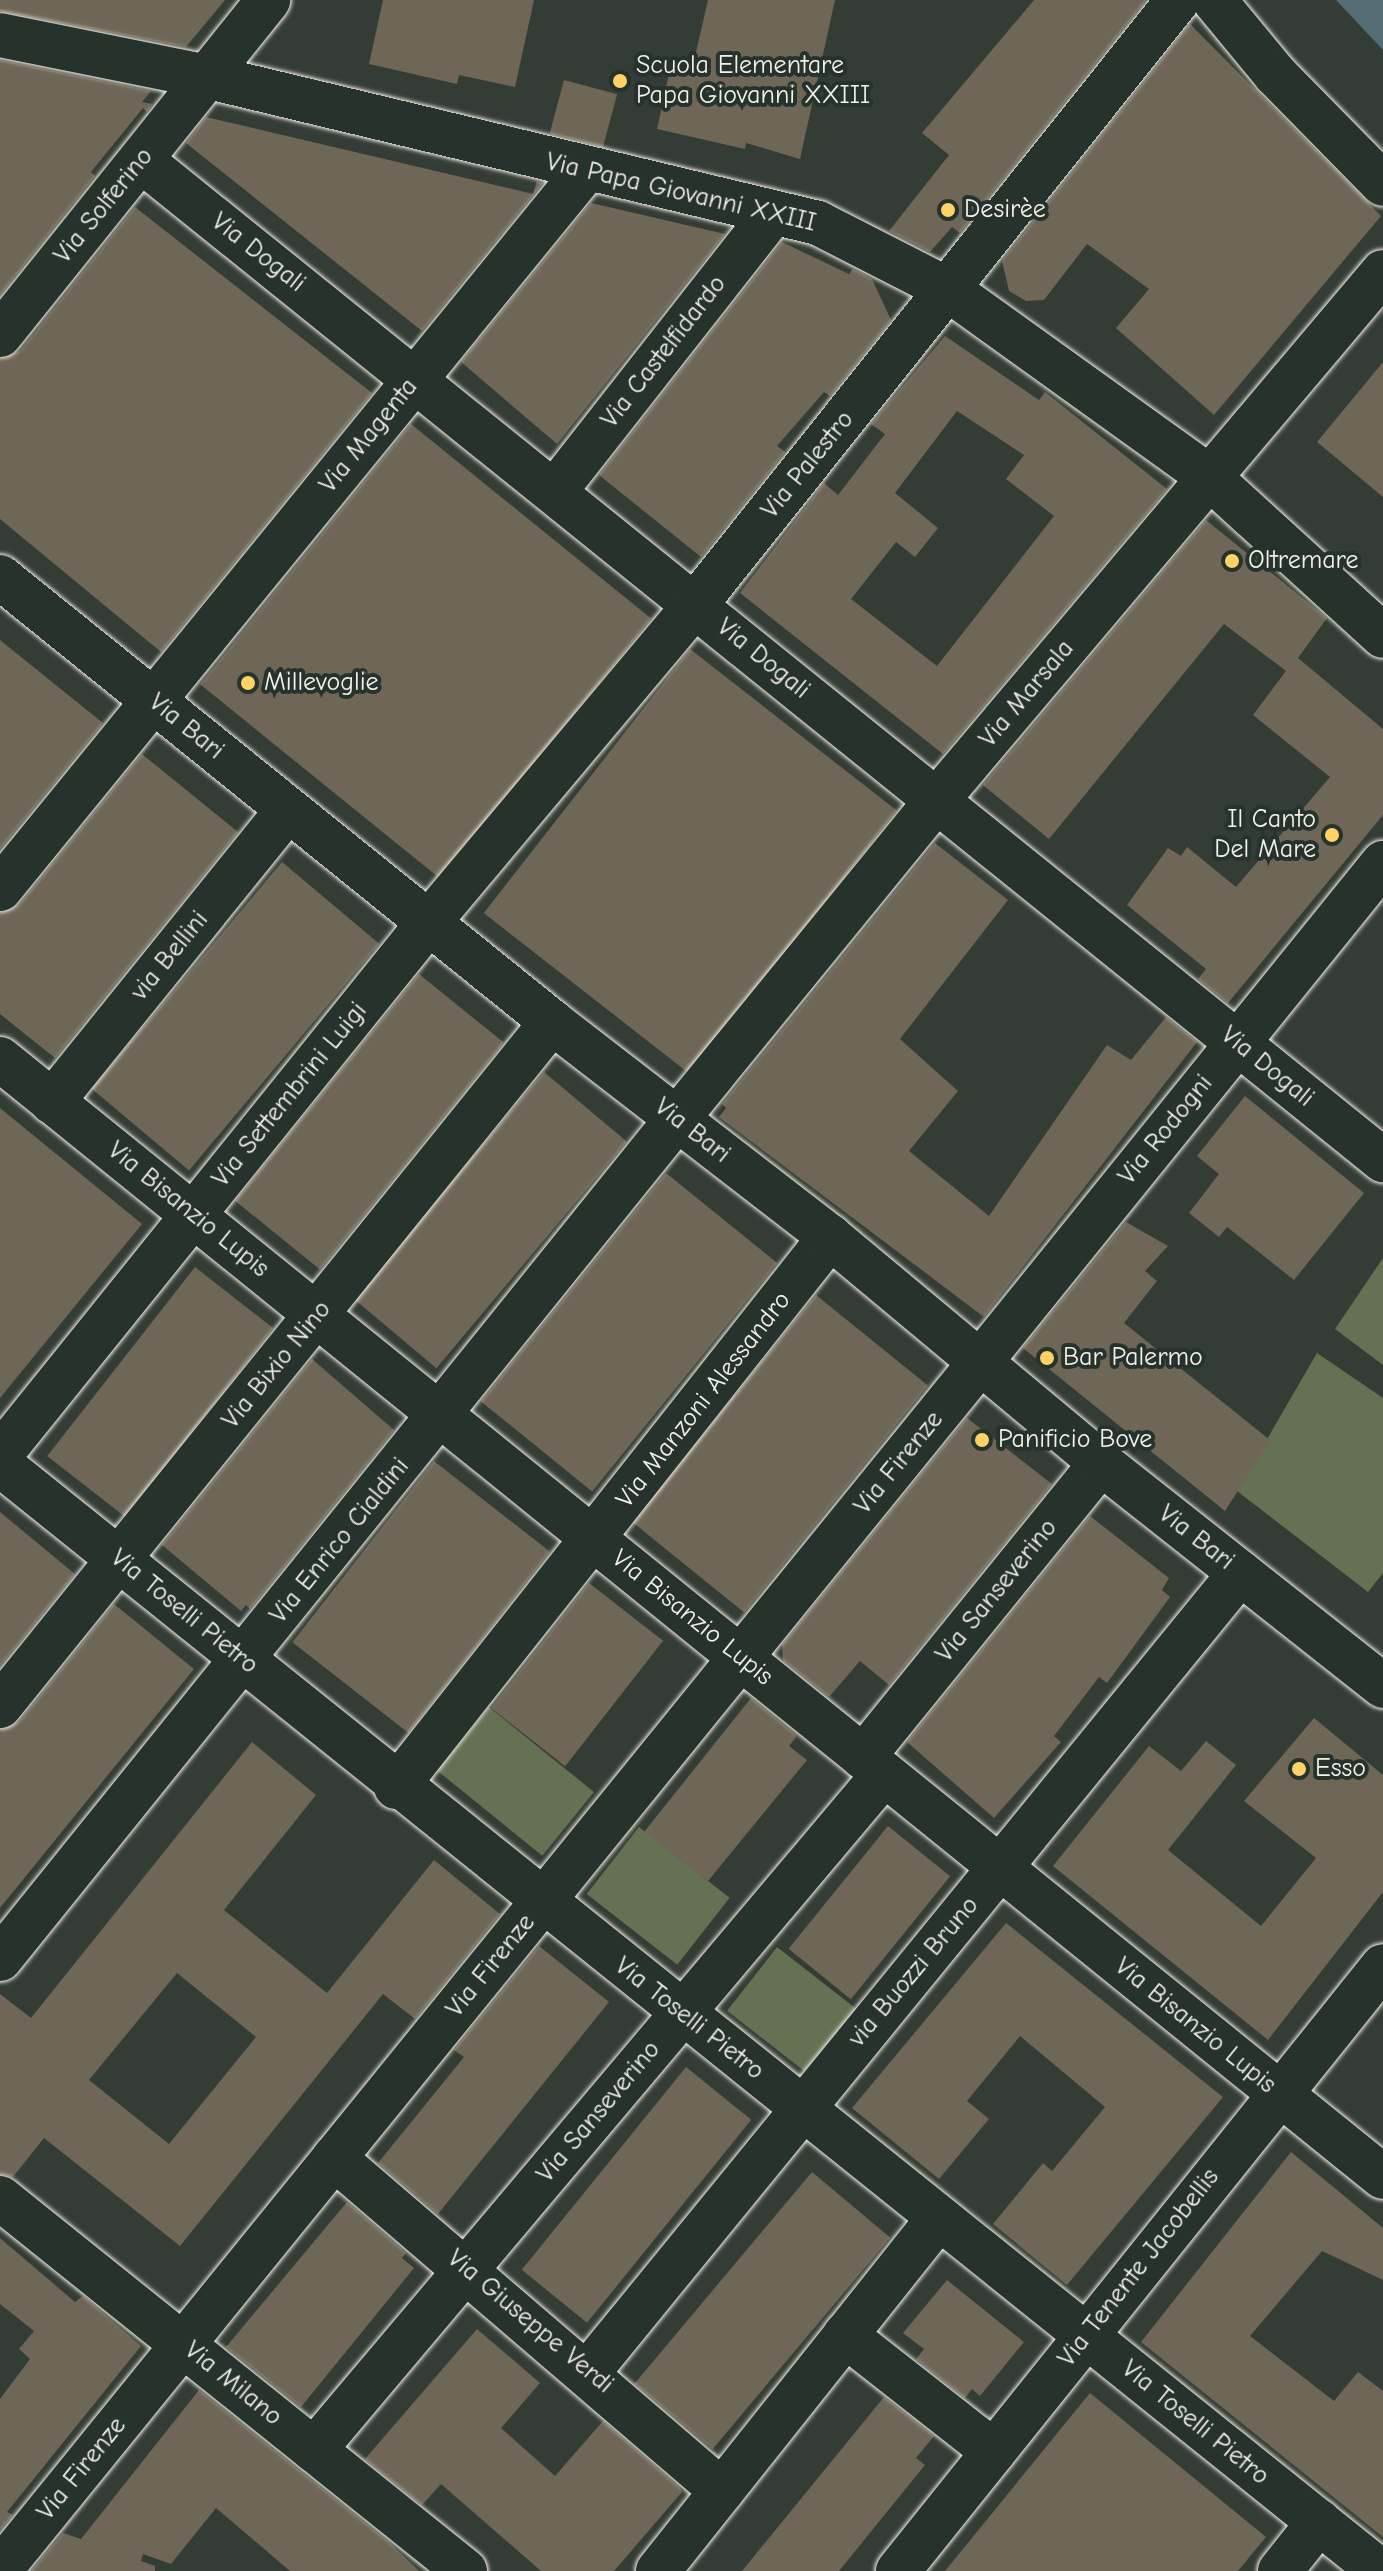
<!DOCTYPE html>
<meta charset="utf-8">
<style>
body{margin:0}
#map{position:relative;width:1383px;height:2571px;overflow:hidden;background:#343d35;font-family:"Comic Neue",sans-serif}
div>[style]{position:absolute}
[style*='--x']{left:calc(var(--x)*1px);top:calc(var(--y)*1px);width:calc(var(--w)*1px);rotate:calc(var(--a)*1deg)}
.green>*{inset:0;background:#647152;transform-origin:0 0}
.water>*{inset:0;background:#546c73}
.building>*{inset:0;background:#6e6657;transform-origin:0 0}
.roads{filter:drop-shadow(0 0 2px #f4f1e8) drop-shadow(0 0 2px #f4f1e8)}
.street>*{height:44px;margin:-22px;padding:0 22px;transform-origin:22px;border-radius:22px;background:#26332d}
.secondary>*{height:44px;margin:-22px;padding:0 22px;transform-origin:22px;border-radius:22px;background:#26332d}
.dots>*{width:22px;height:22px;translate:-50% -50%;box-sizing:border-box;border:4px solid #26332d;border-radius:50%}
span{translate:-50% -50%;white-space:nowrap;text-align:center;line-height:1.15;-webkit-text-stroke:8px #26332d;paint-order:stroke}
.poi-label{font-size:26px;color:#f4f1e8}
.left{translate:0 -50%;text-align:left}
.right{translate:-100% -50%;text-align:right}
.street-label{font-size:26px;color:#f4f1e8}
</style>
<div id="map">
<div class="green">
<i style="clip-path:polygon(1383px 1258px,1383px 1365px,1335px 1329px)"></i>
<i style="clip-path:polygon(1317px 1353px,1383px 1398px,1383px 1573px,1368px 1592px,1237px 1491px)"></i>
<i style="left:489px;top:1707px;width:135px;height:82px;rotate:39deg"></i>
<i style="left:639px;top:1827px;width:115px;height:85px;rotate:38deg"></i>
<i style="left:777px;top:1947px;width:102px;height:81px;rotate:38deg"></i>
</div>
<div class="water">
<i style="clip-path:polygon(1336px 0,1383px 0,1383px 50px)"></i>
</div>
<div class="building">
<i style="clip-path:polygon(0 0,225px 0,186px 47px,0 11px)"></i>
<i style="clip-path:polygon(383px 0,534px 0,515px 87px,459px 75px,457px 84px,369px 64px)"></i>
<i style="clip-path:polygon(708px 0,835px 0,800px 159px,746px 143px,745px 149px,657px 129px,671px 64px,692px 69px)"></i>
<i style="clip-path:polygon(1034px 0,1146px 0,960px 233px,952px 227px,930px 252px,889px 231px,949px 155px,922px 133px)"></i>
<i style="clip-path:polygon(1190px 24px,1381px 216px,1214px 415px,1116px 328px,1149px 289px,1087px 244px,1044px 300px,1026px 301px,1009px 291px,1002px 261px)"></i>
<i style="clip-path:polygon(0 60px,151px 91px,142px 102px,152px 104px,147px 112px,143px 108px,91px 172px,95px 176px,0 295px)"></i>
<i style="left:564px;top:80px;width:55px;height:55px;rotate:15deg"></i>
<i style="clip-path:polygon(206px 117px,533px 194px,537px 181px,543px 183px,422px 331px,186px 143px)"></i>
<i style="clip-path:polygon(591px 203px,725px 234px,557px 444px,461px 362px)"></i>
<i style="clip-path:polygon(135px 207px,372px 393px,161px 652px,0 519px,0 359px,20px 351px)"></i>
<i style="clip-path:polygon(782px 242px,849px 274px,853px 269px,872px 279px,891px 320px,830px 396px,824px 392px,777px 446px,785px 452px,701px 557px,599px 475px)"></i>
<i style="clip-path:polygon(evenodd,945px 336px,1039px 400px,1045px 392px,1167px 489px,943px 754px,740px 593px,824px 483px,838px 495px,885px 434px,871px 424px,945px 336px,957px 411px,1024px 455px,1006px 479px,1054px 516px,937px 666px,851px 599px,896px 542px,915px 557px,938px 528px,895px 493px,957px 411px)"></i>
<i style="clip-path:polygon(1383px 362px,1383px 497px,1317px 442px)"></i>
<i style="left:411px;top:424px;width:309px;height:335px;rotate:39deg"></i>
<i style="clip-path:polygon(1206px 520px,1327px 618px,1298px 658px,1383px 729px,1383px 815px,1228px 1003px,1198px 979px,1206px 969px,1127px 905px,1168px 848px,1181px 856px,1187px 847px,1236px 887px,1330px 777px,1253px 715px,1286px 671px,1224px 624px,1049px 839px,983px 785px)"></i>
<i style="clip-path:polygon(0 640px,103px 723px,0 849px)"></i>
<i style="left:690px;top:649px;width:262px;height:335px;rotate:38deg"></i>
<i style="clip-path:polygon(142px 754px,238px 832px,55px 1058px,0 1014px,0 913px,19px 905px)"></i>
<i style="clip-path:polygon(935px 843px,1008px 900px,900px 1039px,958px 1091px,909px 1151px,989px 1216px,1107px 1045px,1131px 1060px,1166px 1017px,1197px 1042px,984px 1317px,719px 1117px,726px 1108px,722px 1104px)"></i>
<i style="left:282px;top:862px;width:127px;height:296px;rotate:40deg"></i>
<i style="left:419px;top:974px;width:109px;height:292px;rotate:39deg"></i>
<i style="left:544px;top:1072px;width:108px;height:296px;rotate:40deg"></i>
<i style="clip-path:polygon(1245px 1096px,1364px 1193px,1294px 1280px,1227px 1227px,1219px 1237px,1189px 1213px,1219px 1174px,1197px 1156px)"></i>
<i style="clip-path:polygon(0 1108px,142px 1224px,0 1398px)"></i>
<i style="left:666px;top:1173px;width:143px;height:294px;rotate:39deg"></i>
<i style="clip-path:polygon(1126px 1222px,1168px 1246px,1145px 1271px,1157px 1281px,1124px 1323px,1270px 1440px,1225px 1511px,1023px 1348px)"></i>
<i style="left:195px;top:1267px;width:99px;height:240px;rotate:38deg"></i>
<i style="left:816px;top:1295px;width:144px;height:292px;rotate:39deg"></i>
<i style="clip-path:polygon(312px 1359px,394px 1430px,250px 1609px,246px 1605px,241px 1611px,162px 1545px)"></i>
<i style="clip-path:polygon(967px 1418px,1052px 1484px,889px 1685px,860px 1661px,829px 1697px,783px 1660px,782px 1645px)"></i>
<i style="left:434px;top:1461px;width:147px;height:230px;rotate:38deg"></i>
<i style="clip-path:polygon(0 1512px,75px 1574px,0 1666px)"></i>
<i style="clip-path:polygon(1090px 1516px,1169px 1578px,1162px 1590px,1170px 1597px,1107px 1683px,1099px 1677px,1054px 1736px,1061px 1742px,994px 1818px,907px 1742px)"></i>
<i style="left:589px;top:1583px;width:94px;height:159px;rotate:38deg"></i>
<i style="clip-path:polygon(114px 1604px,194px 1669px,0 1908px,0 1730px,19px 1722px)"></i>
<i style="clip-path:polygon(751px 1698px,797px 1736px,789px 1746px,807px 1760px,708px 1881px,644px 1832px)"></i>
<i style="clip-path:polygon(1314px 1718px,1383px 1775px,1383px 1892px,1268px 2040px,1053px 1866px,1149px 1746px,1181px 1771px,1206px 1741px,1236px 1765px,1168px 1850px,1261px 1926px,1316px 1858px,1244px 1801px)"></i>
<i style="clip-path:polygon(evenodd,252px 1742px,316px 1795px,224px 1910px,327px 1993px,434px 1860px,500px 1914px,415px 2019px,383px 1994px,180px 2246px,44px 2138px,13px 2177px,0 2174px,0 1994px,31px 2018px,252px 1742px,177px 1973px,256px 2037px,169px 2144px,89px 2080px,177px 1973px)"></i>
<i style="left:888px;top:1826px;width:80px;height:158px;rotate:39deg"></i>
<i style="clip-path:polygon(1006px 1923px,1223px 2097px,1067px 2285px,993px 2224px,1043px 2163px,1052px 2171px,1105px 2107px,1020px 2036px,967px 2101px,989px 2119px,939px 2179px,852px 2108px)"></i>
<i style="clip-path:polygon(539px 1946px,609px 2002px,438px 2214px,378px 2163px,464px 2057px,454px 2050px)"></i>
<i style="left:686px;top:2067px;width:84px;height:261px;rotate:39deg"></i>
<i style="clip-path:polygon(1291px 2152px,1383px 2228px,1383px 2280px,1322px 2251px,1250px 2336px,1334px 2401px,1358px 2372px,1383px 2391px,1383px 2537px,1141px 2342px)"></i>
<i style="left:812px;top:2172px;width:102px;height:276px;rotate:40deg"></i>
<i style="clip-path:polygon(347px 2202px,406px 2253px,402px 2258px,414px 2268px,301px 2407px,226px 2347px)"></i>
<i style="clip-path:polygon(0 2238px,75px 2302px,83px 2296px,141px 2346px,7px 2512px,13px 2515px,0 2530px,0 2399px,30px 2359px,19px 2349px,34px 2331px,0 2304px)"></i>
<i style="clip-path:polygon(947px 2280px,1024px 2342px,980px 2396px,972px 2389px,965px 2398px,916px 2359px,924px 2349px,903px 2333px)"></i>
<i style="clip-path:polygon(477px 2329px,540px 2383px,501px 2428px,555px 2476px,603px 2421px,680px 2488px,682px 2492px,614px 2571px,541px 2571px,441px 2484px,422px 2505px,365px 2459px)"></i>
<i style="clip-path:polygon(199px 2390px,389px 2542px,419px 2571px,290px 2571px,216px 2508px,171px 2564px,143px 2554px,141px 2561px,155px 2566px,155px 2571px,31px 2571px,63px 2533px,81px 2539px)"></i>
<i style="clip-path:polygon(1090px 2393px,1266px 2537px,1238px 2571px,945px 2571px)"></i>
<i style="clip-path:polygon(884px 2397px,934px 2436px,916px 2458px,925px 2465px,839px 2571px,742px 2571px)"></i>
</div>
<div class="roads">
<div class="street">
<i style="--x:1214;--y:0;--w:96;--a:50.5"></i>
<i style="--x:1275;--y:74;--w:154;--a:45.5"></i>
<i style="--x:0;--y:35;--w:213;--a:11.4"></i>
<i style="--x:209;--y:77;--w:626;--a:13.48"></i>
<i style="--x:818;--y:223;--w:147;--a:27.1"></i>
<i style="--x:949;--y:290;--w:319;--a:35.7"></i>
<i style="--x:1208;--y:476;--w:237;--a:42.4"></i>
<i style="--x:141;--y:160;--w:1595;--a:38.84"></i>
<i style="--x:0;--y:335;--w:429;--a:-51.3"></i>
<i style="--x:555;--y:491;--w:353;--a:-51.9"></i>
<i style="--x:0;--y:889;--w:926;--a:-50.83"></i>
<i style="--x:0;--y:1059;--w:1778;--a:38.95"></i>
<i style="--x:52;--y:1102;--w:375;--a:-51.1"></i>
<i style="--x:676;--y:1120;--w:413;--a:-50.8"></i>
<i style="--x:937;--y:800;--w:691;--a:-49.81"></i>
<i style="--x:981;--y:1361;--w:640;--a:-51.09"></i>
<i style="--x:0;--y:1455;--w:684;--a:-51.17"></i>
<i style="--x:429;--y:922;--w:414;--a:-50"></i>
<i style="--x:695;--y:605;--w:774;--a:-51.4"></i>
<i style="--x:0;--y:1464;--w:1769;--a:38.74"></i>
<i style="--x:0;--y:1706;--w:879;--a:-51.1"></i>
<i style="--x:863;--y:1757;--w:378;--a:-51"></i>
<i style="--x:396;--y:1787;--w:701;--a:-51.72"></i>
<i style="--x:334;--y:2158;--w:511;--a:40.64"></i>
<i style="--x:0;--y:2198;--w:596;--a:38.73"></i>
<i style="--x:845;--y:2335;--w:189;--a:38.1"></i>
<i style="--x:589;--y:2371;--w:1030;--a:-50.79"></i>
<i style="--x:314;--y:2450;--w:884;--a:-49.86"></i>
<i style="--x:658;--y:2571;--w:451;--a:-51.5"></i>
<i style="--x:898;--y:2571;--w:775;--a:-51.28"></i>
<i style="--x:1280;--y:2571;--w:63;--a:-51.5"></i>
</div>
<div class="secondary">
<i style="--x:0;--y:577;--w:709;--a:38.87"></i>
<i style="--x:552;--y:1022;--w:351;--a:37.7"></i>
<i style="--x:830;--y:1237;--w:353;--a:39.8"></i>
<i style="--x:1101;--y:1463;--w:360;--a:38.3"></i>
<i style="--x:0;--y:1959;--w:1077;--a:-51.14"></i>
<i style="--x:0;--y:2570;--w:1557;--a:-50.94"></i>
</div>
</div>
<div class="dots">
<i style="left:620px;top:81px;background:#ffd166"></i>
<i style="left:948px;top:210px;background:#ffd166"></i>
<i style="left:1232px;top:561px;background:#ffd166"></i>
<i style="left:248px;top:683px;background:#ffd166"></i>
<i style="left:1332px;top:835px;background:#ffd166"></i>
<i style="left:1047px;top:1358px;background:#ffd166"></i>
<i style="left:982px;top:1440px;background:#ffd166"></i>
<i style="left:1299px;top:1769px;background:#ffd166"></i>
</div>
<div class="poi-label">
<span class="left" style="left:636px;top:81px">Scuola Elementare<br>Papa Giovanni XXIII</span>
<span class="left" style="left:964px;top:210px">Desirèe</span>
<span class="left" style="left:1248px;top:561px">Oltremare</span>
<span class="left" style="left:264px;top:683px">Millevoglie</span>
<span class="right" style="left:1316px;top:835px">Il Canto<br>Del Mare</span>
<span class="left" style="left:1063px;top:1358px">Bar Palermo</span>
<span class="left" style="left:998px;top:1440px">Panificio Bove</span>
<span class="left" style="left:1315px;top:1769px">Esso</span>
</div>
<div class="street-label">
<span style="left:681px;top:193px;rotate:13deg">Via Papa Giovanni XXIII</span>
<span style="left:104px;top:206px;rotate:-51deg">Via Solferino</span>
<span style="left:258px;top:253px;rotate:38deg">Via Dogali</span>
<span style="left:664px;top:352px;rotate:-52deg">Via Castelfidardo</span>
<span style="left:369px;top:436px;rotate:-51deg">Via Magenta</span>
<span style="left:808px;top:465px;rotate:-51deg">Via Palestro</span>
<span style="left:763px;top:659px;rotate:39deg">Via Dogali</span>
<span style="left:1027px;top:694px;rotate:-50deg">Via Marsala</span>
<span style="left:186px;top:727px;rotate:39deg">Via Bari</span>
<span style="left:170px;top:956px;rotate:-51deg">via Bellini</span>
<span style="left:1267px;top:1067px;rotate:39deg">Via Dogali</span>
<span style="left:290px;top:1095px;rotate:-51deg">Via Settembrini Luigi</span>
<span style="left:1166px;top:1130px;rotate:-51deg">Via Rodogni</span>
<span style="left:692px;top:1131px;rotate:38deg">Via Bari</span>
<span style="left:188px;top:1210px;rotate:39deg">Via Bisanzio Lupis</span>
<span style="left:277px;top:1365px;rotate:-51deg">Via Bixio Nino</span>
<span style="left:704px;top:1400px;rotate:-52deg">Via Manzoni Alessandro</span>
<span style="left:899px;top:1463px;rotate:-51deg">Via Firenze</span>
<span style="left:1196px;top:1538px;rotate:38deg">Via Bari</span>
<span style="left:340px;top:1541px;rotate:-51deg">Via Enrico Cialdini</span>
<span style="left:997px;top:1591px;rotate:-51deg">Via Sanseverino</span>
<span style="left:184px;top:1612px;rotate:39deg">Via Toselli Pietro</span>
<span style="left:692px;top:1618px;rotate:39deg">Via Bisanzio Lupis</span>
<span style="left:491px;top:1966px;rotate:-51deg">Via Firenze</span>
<span style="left:914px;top:1972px;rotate:-50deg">via Buozzi Bruno</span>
<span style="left:689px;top:2019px;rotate:38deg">Via Toselli Pietro</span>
<span style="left:1195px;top:2026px;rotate:39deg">Via Bisanzio Lupis</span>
<span style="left:599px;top:2112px;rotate:-50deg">Via Sanseverino</span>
<span style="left:1139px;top:2268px;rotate:-52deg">Via Tenente Jacobellis</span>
<span style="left:530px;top:2322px;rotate:40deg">Via Giuseppe Verdi</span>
<span style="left:233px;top:2384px;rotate:39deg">Via Milano</span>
<span style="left:1195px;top:2423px;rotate:39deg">Via Toselli Pietro</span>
<span style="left:82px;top:2469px;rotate:-51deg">Via Firenze</span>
</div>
</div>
